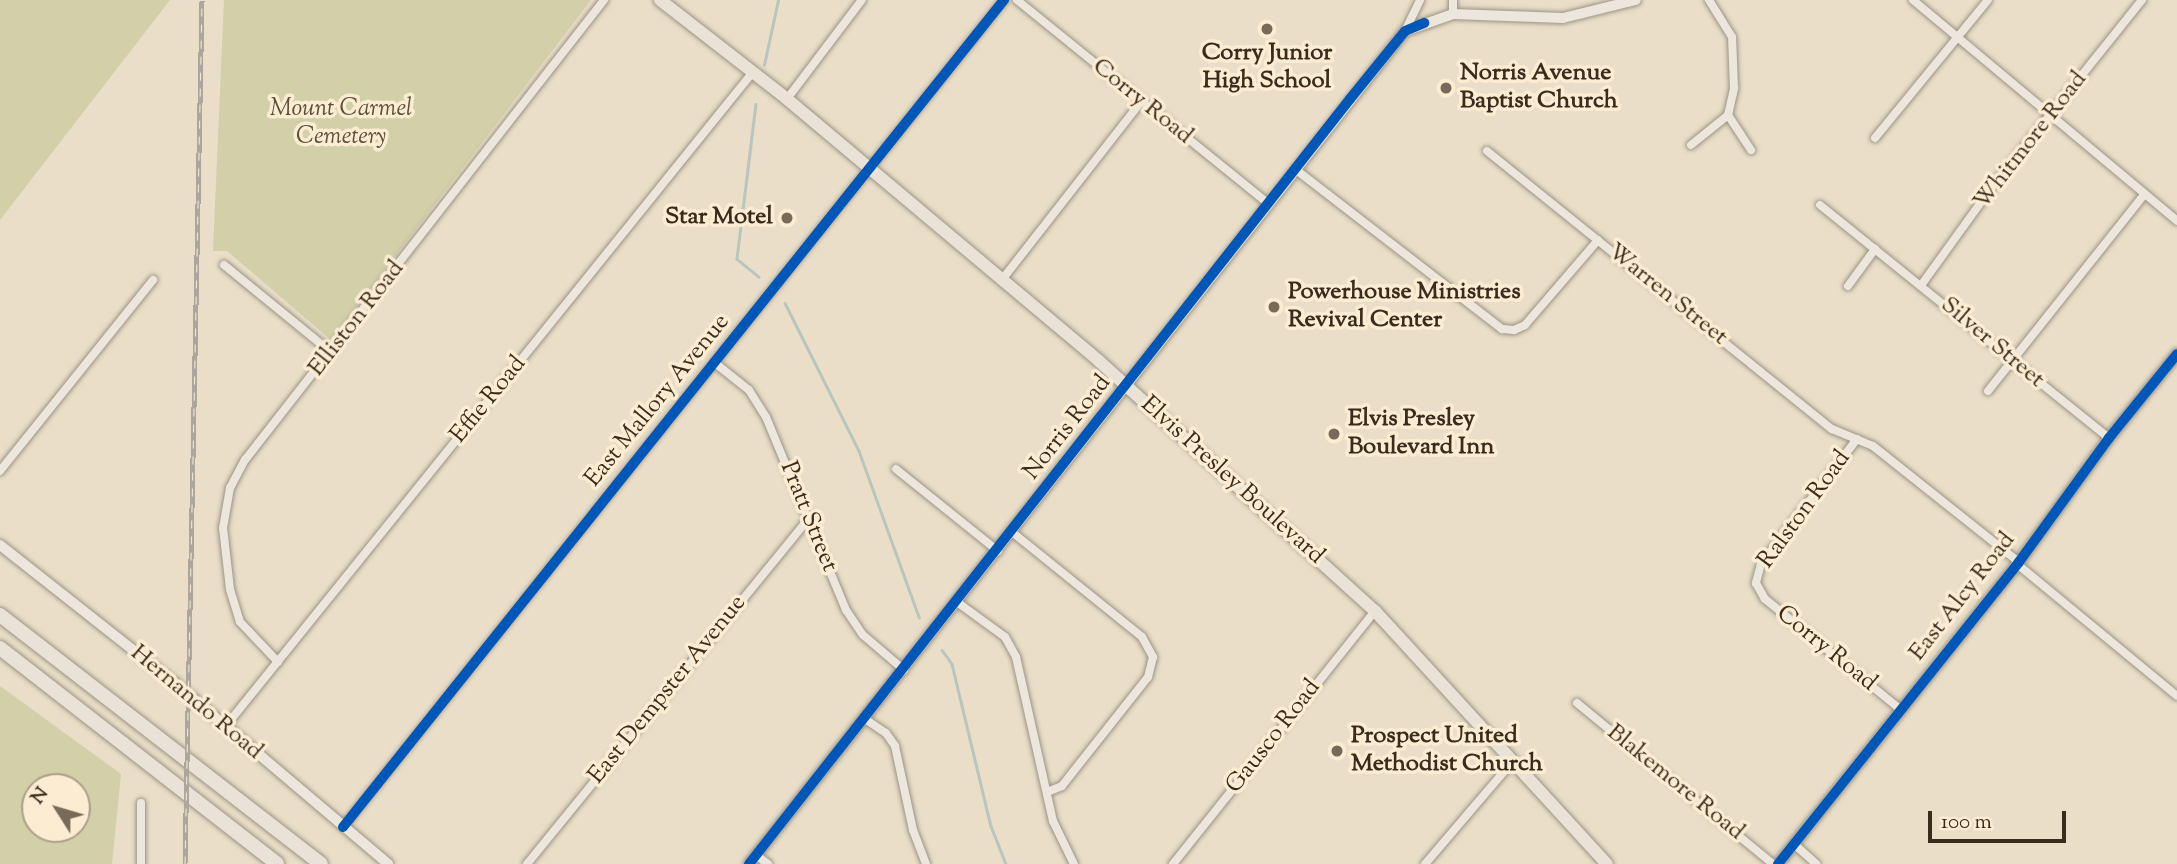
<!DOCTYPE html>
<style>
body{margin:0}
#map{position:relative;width:2177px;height:864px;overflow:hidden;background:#eadec8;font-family:"Sorts Mill Goudy",serif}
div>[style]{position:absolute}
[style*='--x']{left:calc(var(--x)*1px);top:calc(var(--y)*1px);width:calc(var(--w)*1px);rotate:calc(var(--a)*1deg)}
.green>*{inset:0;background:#d2cfa9}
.stream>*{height:2.5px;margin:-1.25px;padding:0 1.25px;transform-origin:1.25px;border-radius:1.25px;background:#b9c5bf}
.roads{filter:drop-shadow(0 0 2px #9c9485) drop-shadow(0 0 2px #9c9485)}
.street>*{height:8px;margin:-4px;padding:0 4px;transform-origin:4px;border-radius:4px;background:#ede6dc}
.secondary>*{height:10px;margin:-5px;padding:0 5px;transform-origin:5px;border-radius:5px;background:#ede6dc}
.primary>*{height:12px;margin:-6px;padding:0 6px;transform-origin:6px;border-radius:6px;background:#eae2d6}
.highway>*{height:14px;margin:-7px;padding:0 7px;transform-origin:7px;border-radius:7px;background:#eae2d6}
.rail>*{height:5px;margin-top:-2.5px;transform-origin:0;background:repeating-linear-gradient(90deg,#fbecd2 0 8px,#aca69d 0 16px);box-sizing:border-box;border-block:2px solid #aca69d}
.cycleway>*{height:10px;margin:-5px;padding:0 5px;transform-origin:5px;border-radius:5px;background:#0057b8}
.dots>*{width:19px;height:19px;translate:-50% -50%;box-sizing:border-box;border:4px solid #fbecd2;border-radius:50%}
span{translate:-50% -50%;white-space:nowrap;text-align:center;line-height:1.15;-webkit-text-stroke:7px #fbecd2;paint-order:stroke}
.poi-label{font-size:24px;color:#392c1c;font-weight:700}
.left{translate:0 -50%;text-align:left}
.right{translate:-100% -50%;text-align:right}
.street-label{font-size:24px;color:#392c1c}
.park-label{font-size:24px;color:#5a5239;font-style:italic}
.north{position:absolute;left:21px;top:773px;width:70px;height:70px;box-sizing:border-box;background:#fbecd2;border:2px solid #ad9f89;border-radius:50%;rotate:307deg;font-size:19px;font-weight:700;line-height:28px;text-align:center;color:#392c1c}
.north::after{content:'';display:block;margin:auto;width:24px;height:32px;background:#776a58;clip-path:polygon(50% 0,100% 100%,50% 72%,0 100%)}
.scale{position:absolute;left:1928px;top:811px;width:138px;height:32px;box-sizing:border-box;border:4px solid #392c1c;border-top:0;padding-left:9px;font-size:21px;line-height:24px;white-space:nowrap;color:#392c1c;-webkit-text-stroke:5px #fbecd2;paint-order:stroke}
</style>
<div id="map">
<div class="green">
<i style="clip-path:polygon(0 0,170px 0,0 220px)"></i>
<i style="clip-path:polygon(224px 0,591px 0,331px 340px,227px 251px,213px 251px)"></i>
<i style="clip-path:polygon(evenodd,0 686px,121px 774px,112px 864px,0 864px,0 686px,35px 787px,77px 787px,77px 829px,35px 829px,35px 787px)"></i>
</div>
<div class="stream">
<i style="--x:764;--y:65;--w:66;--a:-77.8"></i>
<i style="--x:756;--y:104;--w:156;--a:97"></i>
<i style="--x:737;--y:259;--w:28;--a:39"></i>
<i style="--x:785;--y:303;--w:165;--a:63.4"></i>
<i style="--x:859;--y:451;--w:177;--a:70.1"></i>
<i style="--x:942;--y:650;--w:17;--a:54"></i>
<i style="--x:952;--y:664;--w:167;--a:76.5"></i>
<i style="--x:991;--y:826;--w:41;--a:68.5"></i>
</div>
<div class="roads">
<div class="street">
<i style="--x:1017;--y:0;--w:323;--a:39"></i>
<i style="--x:1453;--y:0;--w:14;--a:90"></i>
<i style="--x:1913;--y:0;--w:344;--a:39.9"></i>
<i style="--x:1405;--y:31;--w:34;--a:-64"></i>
<i style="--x:787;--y:99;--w:124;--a:-52.9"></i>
<i style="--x:1728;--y:115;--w:42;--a:56.7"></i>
<i style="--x:1875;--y:138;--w:178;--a:-50.7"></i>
<i style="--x:1691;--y:145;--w:48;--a:-39"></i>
<i style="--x:1728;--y:115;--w:28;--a:-77"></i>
<i style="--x:1734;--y:88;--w:51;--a:-92.2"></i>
<i style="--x:1732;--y:37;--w:44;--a:-121.9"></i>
<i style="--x:1487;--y:151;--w:443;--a:38.9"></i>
<i style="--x:1832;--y:429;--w:44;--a:22.5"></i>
<i style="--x:1873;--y:446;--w:186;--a:38.5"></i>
<i style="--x:1295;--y:169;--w:262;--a:37.7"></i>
<i style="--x:1502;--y:329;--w:12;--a:5"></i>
<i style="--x:1514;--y:330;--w:12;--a:-24"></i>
<i style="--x:1525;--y:325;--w:112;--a:-49.3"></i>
<i style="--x:1820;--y:205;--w:371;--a:38.9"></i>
<i style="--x:224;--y:265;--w:139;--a:39.2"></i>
<i style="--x:1001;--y:281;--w:227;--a:-52"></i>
<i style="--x:1922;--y:284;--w:115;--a:-54.2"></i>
<i style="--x:1989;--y:191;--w:245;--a:-51.3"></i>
<i style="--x:1848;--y:286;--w:46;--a:-53.9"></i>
<i style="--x:715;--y:363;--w:43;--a:38.5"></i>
<i style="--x:749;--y:390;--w:32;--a:58"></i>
<i style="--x:766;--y:417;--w:209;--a:67.5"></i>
<i style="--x:846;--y:610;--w:30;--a:56"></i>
<i style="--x:863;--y:635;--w:54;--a:40.5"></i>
<i style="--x:1988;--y:391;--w:251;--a:-51.5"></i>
<i style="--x:1857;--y:439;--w:158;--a:127.5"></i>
<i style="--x:1761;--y:564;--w:20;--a:105"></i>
<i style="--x:1756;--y:583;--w:18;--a:61"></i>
<i style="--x:1765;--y:599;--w:176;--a:39.2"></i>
<i style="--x:896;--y:469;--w:131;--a:38.8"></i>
<i style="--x:0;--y:471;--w:245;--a:-51.3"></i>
<i style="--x:1012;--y:532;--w:167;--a:38.9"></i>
<i style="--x:1142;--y:637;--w:23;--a:61"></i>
<i style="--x:1153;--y:657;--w:21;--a:104"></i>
<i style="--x:1148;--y:677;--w:139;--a:128.3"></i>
<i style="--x:1062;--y:786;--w:16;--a:158"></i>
<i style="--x:2017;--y:564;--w:207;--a:39.5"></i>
<i style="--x:957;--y:602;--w:59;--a:36.1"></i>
<i style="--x:1005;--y:637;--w:23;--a:61"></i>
<i style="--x:1016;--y:657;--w:168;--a:77.3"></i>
<i style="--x:1053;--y:821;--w:48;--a:64"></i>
<i style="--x:278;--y:662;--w:55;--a:-133.5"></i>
<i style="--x:240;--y:622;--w:34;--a:-107"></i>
<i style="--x:230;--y:589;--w:61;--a:-96.5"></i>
<i style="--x:223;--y:528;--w:41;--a:-80.1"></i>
<i style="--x:230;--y:488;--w:32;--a:-62"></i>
<i style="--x:245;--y:460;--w:584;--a:-52.03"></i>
<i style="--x:1577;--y:703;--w:254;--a:39.4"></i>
<i style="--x:865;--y:719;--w:25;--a:34"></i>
<i style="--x:886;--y:733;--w:16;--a:55"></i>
<i style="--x:895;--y:746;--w:86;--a:77.9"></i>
<i style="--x:913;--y:830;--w:36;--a:69"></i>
<i style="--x:225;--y:727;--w:841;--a:-51.13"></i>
<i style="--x:343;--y:827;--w:1059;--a:-51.37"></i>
<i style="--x:1794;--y:844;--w:30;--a:42"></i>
<i style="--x:756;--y:855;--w:15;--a:37"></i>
<i style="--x:141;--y:864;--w:61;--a:-90"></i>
<i style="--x:527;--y:864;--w:448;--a:-50.8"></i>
<i style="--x:1173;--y:864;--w:324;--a:-51.4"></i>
<i style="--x:1425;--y:864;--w:135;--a:-49.5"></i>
</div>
<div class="secondary">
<i style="--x:0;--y:545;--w:224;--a:38.3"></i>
<i style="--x:176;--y:684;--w:278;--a:40.3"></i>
<i style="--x:749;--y:864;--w:1060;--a:-51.78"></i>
<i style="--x:1405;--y:31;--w:51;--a:-19.5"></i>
<i style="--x:1453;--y:14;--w:110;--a:2.1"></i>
<i style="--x:1563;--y:18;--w:75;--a:-13.9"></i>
<i style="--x:1778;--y:864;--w:386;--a:-51.4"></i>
<i style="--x:2019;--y:562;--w:153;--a:-54"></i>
<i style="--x:2109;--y:438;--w:108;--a:-51"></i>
</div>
<div class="primary">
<i style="--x:660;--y:0;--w:161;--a:37.9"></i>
<i style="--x:787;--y:99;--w:407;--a:40"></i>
<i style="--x:1099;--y:361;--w:372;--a:42.2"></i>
<i style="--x:1375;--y:611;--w:343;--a:47.5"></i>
</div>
<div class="highway">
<i style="--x:0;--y:615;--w:406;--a:37.8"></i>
<i style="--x:0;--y:648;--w:351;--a:37.9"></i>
</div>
</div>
<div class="rail">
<i style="--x:185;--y:864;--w:864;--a:-88.87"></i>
</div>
<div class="cycleway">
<i style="--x:343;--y:827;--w:1059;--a:-51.37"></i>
<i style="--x:749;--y:864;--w:973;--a:-51.85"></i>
<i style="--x:1350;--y:99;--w:87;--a:-51"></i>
<i style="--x:1405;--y:31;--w:21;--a:-23"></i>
<i style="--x:1778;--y:864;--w:386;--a:-51.4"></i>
<i style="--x:2019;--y:562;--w:153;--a:-54"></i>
<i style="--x:2109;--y:438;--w:108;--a:-51"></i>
</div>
<div class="dots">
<i style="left:1267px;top:29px;background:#776a58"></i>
<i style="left:1446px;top:88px;background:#776a58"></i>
<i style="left:787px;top:218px;background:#776a58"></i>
<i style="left:1274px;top:307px;background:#776a58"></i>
<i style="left:1334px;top:434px;background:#776a58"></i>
<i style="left:1337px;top:751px;background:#776a58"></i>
</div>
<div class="poi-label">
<span style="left:1267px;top:68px">Corry Junior<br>High School</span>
<span class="left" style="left:1460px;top:88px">Norris Avenue<br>Baptist Church</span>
<span class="right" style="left:773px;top:218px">Star Motel</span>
<span class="left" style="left:1288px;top:307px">Powerhouse Ministries<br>Revival Center</span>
<span class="left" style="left:1348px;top:434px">Elvis Presley<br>Boulevard Inn</span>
<span class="left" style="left:1351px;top:751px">Prospect United<br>Methodist Church</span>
</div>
<div class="street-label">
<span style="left:1142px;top:102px;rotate:39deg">Corry Road</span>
<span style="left:2031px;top:141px;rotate:-52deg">Whitmore Road</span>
<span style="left:1667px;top:295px;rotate:39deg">Warren Street</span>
<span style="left:357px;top:319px;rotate:-52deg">Elliston Road</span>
<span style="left:1992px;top:343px;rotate:40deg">Silver Street</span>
<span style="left:489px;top:400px;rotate:-51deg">Effie Road</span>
<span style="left:658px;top:401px;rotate:-51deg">East Mallory Avenue</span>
<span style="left:1068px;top:428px;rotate:-52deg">Norris Road</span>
<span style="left:1232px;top:481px;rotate:42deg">Elvis Presley Boulevard</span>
<span style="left:1805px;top:510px;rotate:-54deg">Ralston Road</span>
<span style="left:808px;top:517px;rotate:68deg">Pratt Street</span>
<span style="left:1963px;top:597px;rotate:-52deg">East Alcy Road</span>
<span style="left:1826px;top:649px;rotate:39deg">Corry Road</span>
<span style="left:668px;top:690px;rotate:-51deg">East Dempster Avenue</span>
<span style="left:196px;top:703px;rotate:40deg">Hernando Road</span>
<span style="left:1274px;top:737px;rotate:-52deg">Gausco Road</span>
<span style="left:1675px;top:783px;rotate:39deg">Blakemore Road</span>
</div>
<div class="park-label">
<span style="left:341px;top:124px">Mount Carmel<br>Cemetery</span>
</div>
<div class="north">N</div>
<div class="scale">100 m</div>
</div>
